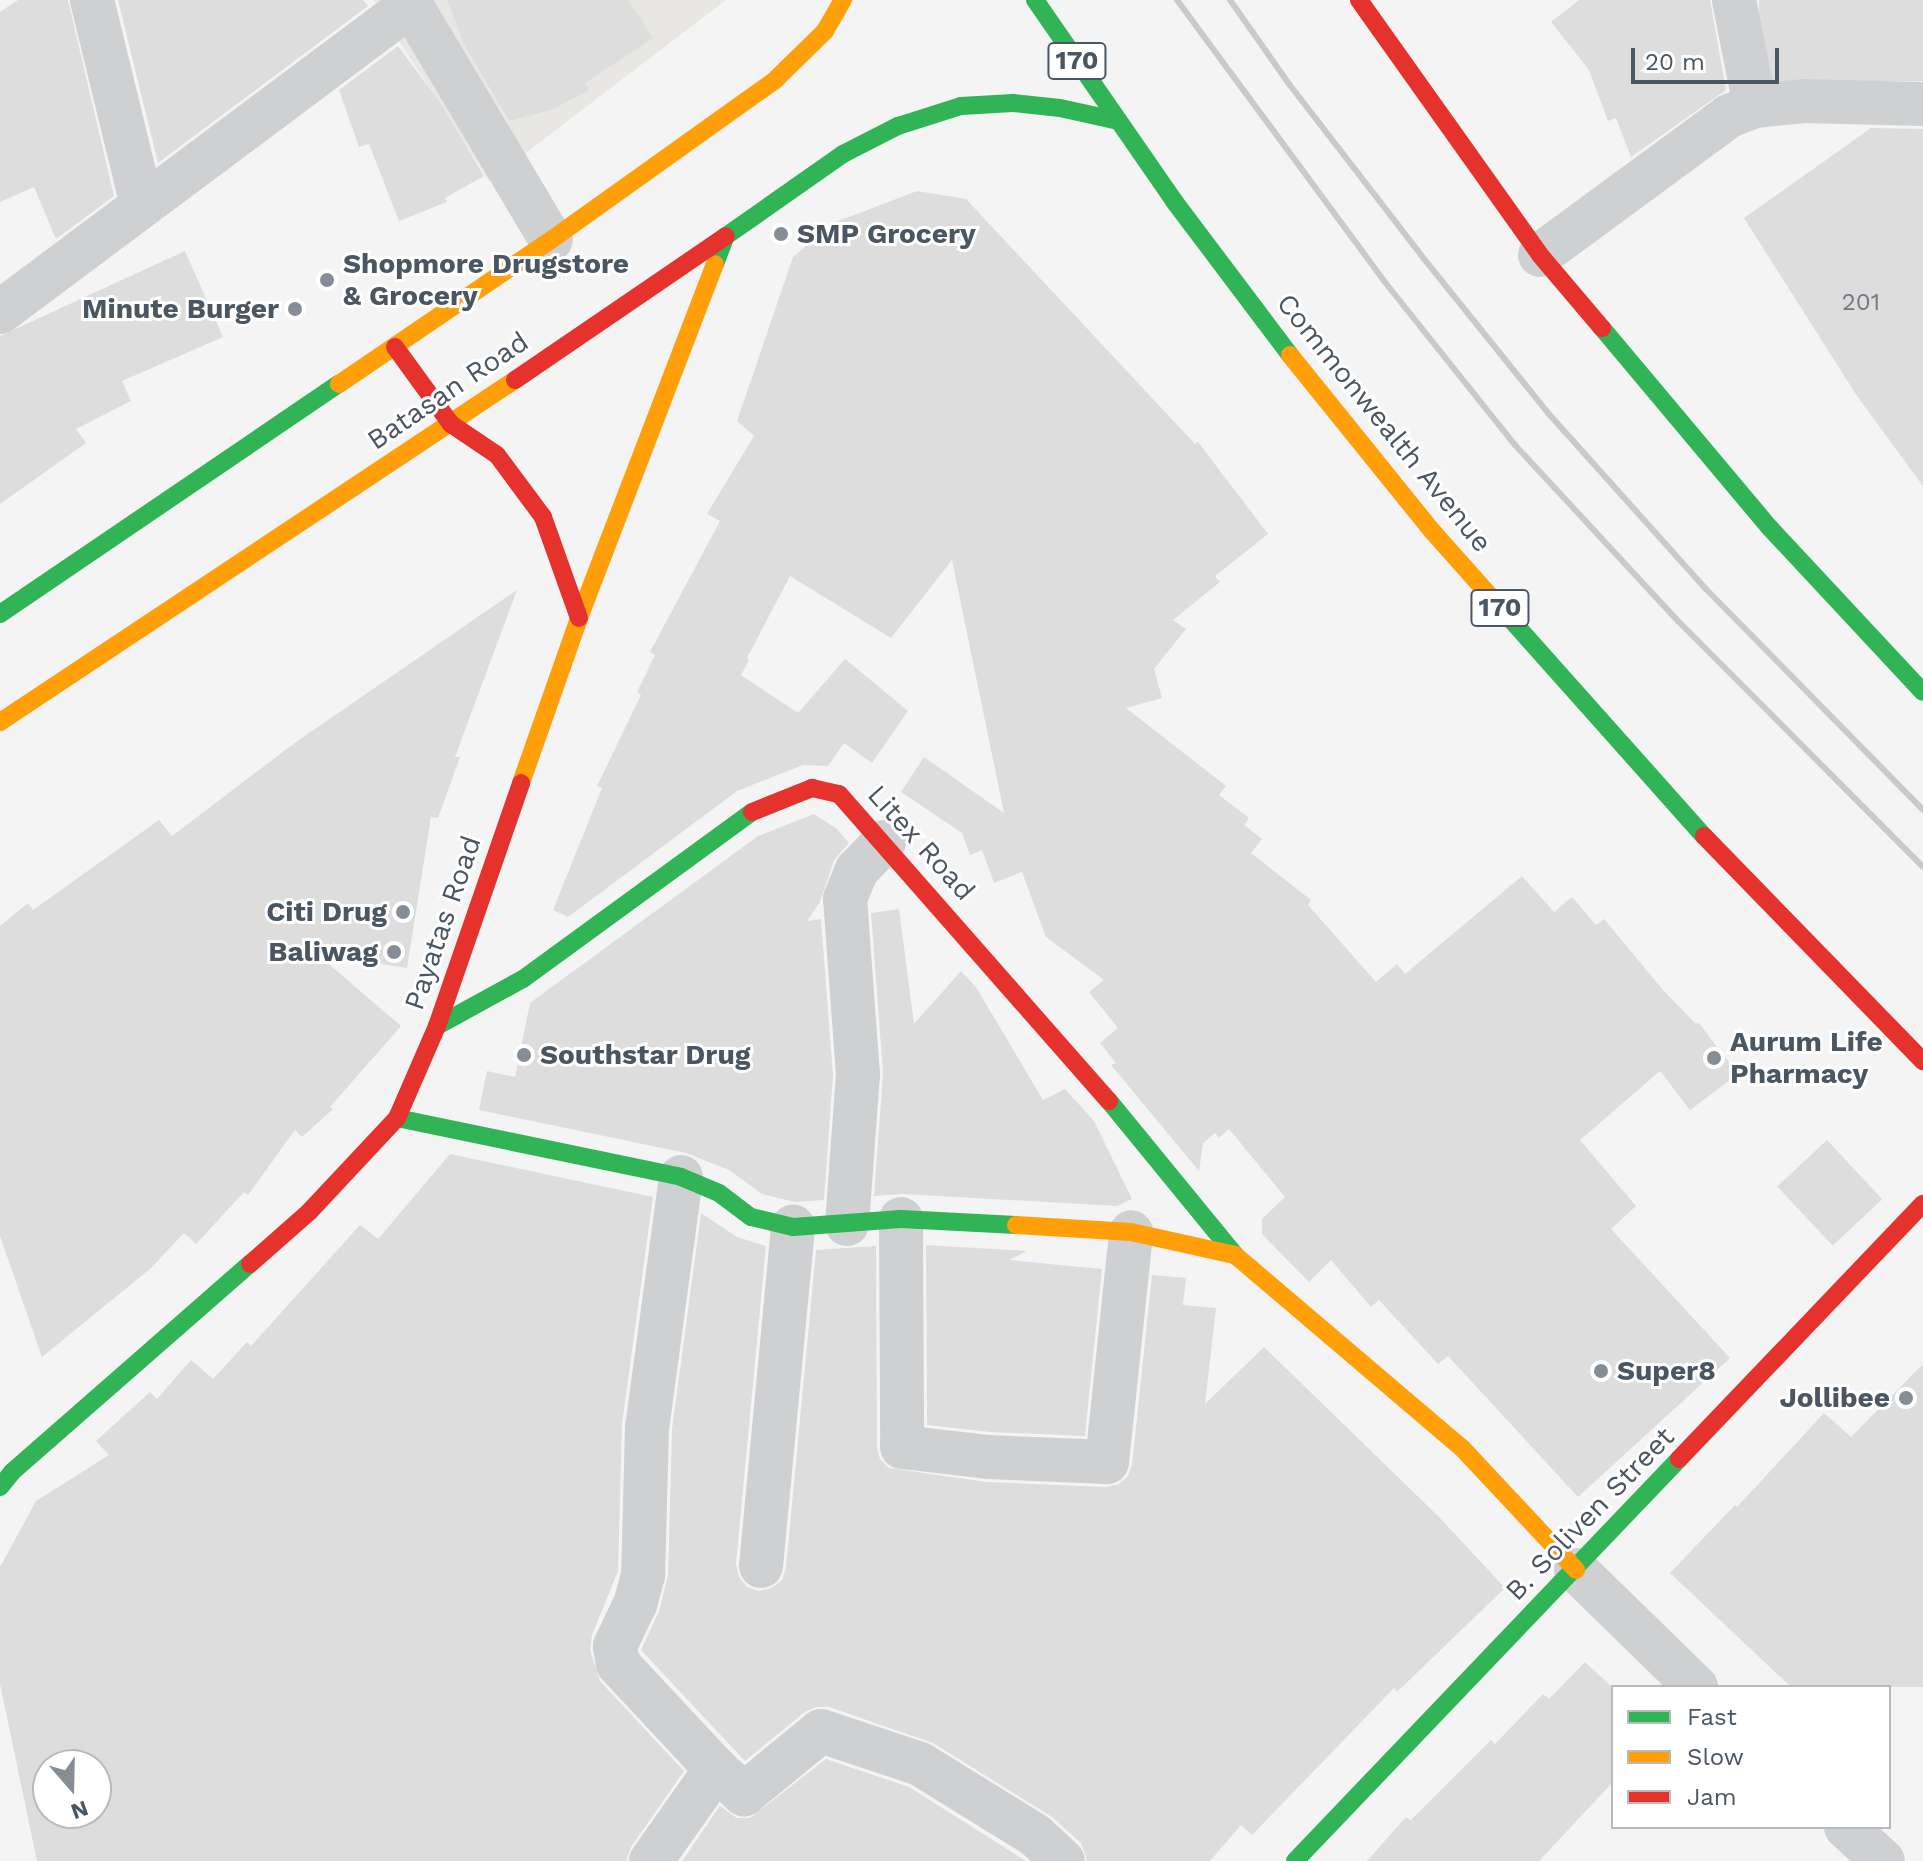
<!DOCTYPE html>
<style>
body{margin:0}
#map{position:relative;width:1923px;height:1861px;overflow:hidden;background:#f4f4f4;font-family:"Work Sans",sans-serif}
div>[style]{position:absolute}
[style*='--x']{left:calc(var(--x)*1px);top:calc(var(--y)*1px);width:calc(var(--w)*1px);rotate:calc(var(--a)*1deg)}
.commercial>*{inset:0;background:#e8e7e3}
.building>*{inset:0;background:#ddddde;transform-origin:0 0}
.street>*{height:44px;margin:-22px;padding:0 22px;transform-origin:22px;border-radius:22px;background:#ced0d2}
.fast>*{height:18px;margin:-9px;padding:0 9px;transform-origin:9px;border-radius:9px;background:#30b455}
.slow>*{height:18px;margin:-9px;padding:0 9px;transform-origin:9px;border-radius:9px;background:#ff9f0a}
.jam>*{height:18px;margin:-9px;padding:0 9px;transform-origin:9px;border-radius:9px;background:#e5322d}
.rail>*{height:6px;margin:-3px;padding:0 3px;transform-origin:3px;border-radius:3px;background:#c9cacc}
.dots>*{width:22px;height:22px;translate:-50% -50%;box-sizing:border-box;border:4px solid #fff;border-radius:50%}
span{translate:-50% -50%;white-space:nowrap;text-align:center;line-height:1.15;-webkit-text-stroke:6px #fff;paint-order:stroke}
.number-label{font-size:24px;color:#707881}
.number-label span{-webkit-text-stroke-width:0}
.shield-label span{padding:2px 6px;background:#fff;border:2px solid;border-radius:6px;-webkit-text-stroke-width:0}
.shield-label{font-size:26px;color:#4a5661;font-weight:700}
.poi-label{font-size:28px;color:#4a5661;font-weight:700}
.left{translate:0 -50%;text-align:left}
.right{translate:-100% -50%;text-align:right}
.street-label{font-size:28px;color:#4a5661}
.legend{position:absolute;left:1611px;top:1685px;width:280px;height:144px;box-sizing:border-box;background:#fff;border:2px solid #b7bbc0;margin:0;padding:10px 14px;list-style:none;font-size:24px;color:#4a5661}
.legend li{display:flex;align-items:center;gap:16px;height:40px}
.legend b{width:40px;border:2px solid #b7bbc0}
.north{position:absolute;left:32px;top:1749px;width:80px;height:80px;box-sizing:border-box;background:#fff;border:2px solid #b7bbc0;border-radius:50%;rotate:160deg;font-size:22px;font-weight:700;line-height:32px;text-align:center;color:#4a5661}
.north::after{content:'';display:block;margin:auto;width:28px;height:36px;background:#868d94;clip-path:polygon(50% 0,100% 100%,50% 72%,0 100%)}
.scale{position:absolute;left:1631px;top:48px;width:148px;height:36px;box-sizing:border-box;border:4px solid #4a5661;border-top:0;padding-left:10px;font-size:24px;line-height:28px;white-space:nowrap;color:#4a5661;-webkit-text-stroke:6px #fff;paint-order:stroke}
</style>
<div id="map">
<div class="commercial">
<i style="clip-path:polygon(373px 0,726px 0,489px 181px)"></i>
</div>
<div class="building">
<i style="clip-path:polygon(18px 0,68px 0,114px 196px,56px 239px,34px 187px,0 202px,0 12px)"></i>
<i style="clip-path:polygon(118px 0,363px 0,368px 6px,158px 163px)"></i>
<i style="clip-path:polygon(447px 0,628px 0,653px 38px,585px 83px,589px 90px,551px 110px,509px 121px,464px 44px)"></i>
<i style="clip-path:polygon(1579px 0,1710px 0,1726px 90px,1631px 157px,1616px 118px,1608px 121px,1589px 70px,1551px 22px)"></i>
<i style="left:1759px;top:0;width:164px;height:81px"></i>
<i style="clip-path:polygon(398px 46px,441px 104px,484px 176px,445px 198px,447px 202px,399px 221px,369px 144px,359px 147px,339px 90px)"></i>
<i style="clip-path:polygon(1871px 128px,1923px 129px,1923px 486px,1857px 396px,1744px 218px)"></i>
<i style="clip-path:polygon(917px 191px,966px 199px,1195px 444px,1198px 442px,1268px 534px,1215px 576px,1220px 582px,1173px 620px,1186px 629px,1154px 669px,1162px 698px,1126px 708px,1226px 786px,1219px 795px,1249px 818px,1244px 825px,1262px 839px,1251px 853px,1311px 900px,1308px 905px,1376px 982px,1397px 964px,1405px 974px,1522px 876px,1554px 912px,1572px 897px,1596px 925px,1604px 919px,1663px 990px,1696px 1024px,1698px 1022px,1738px 1074px,1690px 1110px,1660px 1071px,1580px 1140px,1636px 1206px,1611px 1229px,1730px 1358px,1578px 1497px,1448px 1356px,1438px 1364px,1379px 1300px,1371px 1307px,1331px 1260px,1309px 1282px,1262px 1234px,1262px 1219px,1285px 1197px,1229px 1129px,1219px 1138px,1215px 1133px,1203px 1143px,1199px 1171px,1111px 1065px,1116px 1063px,1100px 1043px,1118px 1028px,1089px 992px,1104px 980px,1046px 937px,1022px 872px,994px 883px,982px 850px,970px 855px,962px 833px,901px 792px,924px 757px,1004px 813px,952px 560px,891px 638px,790px 576px,747px 658px,749px 660px,741px 675px,798px 713px,845px 659px,908px 711px,872px 763px,844px 743px,828px 766px,803px 765px,737px 791px,568px 917px,553px 910px,602px 788px,597px 786px,641px 695px,637px 692px,655px 655px,650px 652px,720px 521px,707px 514px,754px 436px,737px 421px,793px 257px,833px 223px)"></i>
<i style="clip-path:polygon(185px 251px,223px 337px,122px 381px,131px 401px,76px 429px,86px 443px,0 504px,0 336px)"></i>
<i style="clip-path:polygon(517px 590px,455px 757px,460px 757px,438px 818px,431px 817px,407px 968px,317px 954px,401px 1026px,330px 1107px,333px 1109px,302px 1137px,295px 1130px,248px 1195px,244px 1192px,196px 1244px,184px 1233px,151px 1268px,42px 1357px,0 1236px,0 926px,28px 903px,33px 910px,159px 820px,172px 836px,296px 742px)"></i>
<i style="clip-path:polygon(814px 814px,837px 829px,849px 843px,834px 860px,820px 902px,807px 921px,821px 919px,833px 1075px,824px 1200px,795px 1202px,762px 1194px,729px 1170px,686px 1153px,479px 1110px,487px 1071px,515px 1077px,530px 1003px,758px 836px)"></i>
<i style="clip-path:polygon(899px 909px,914px 1024px,961px 971px,976px 987px,1043px 1100px,1065px 1089px,1094px 1121px,1132px 1199px,1117px 1206px,902px 1194px,874px 1196px,883px 1073px,871px 913px)"></i>
<i style="left:1827px;top:1140px;width:81px;height:68px;rotate:47deg"></i>
<i style="clip-path:polygon(evenodd,450px 1154px,653px 1197px,622px 1424px,618px 1571px,592px 1635px,590px 1650px,600px 1681px,684px 1771px,631px 1847px,626px 1861px,37px 1861px,0 1684px,0 1567px,36px 1501px,109px 1455px,96px 1441px,150px 1392px,157px 1399px,191px 1360px,213px 1379px,247px 1342px,251px 1346px,360px 1225px,378px 1239px,450px 1154px,48px 1765px,96px 1765px,96px 1813px,48px 1813px,48px 1765px)"></i>
<i style="clip-path:polygon(701px 1213px,737px 1237px,766px 1246px,736px 1564px,739px 1577px,747px 1587px,759px 1591px,772px 1588px,782px 1580px,786px 1568px,816px 1250px,876px 1246px,877px 1447px,880px 1459px,889px 1468px,987px 1482px,1106px 1487px,1119px 1484px,1128px 1476px,1132px 1465px,1152px 1275px,1186px 1278px,1183px 1305px,1216px 1308px,1205px 1404px,1264px 1347px,1439px 1517px,1505px 1588px,1397px 1692px,1394px 1688px,1252px 1835px,1241px 1825px,1210px 1861px,1087px 1861px,1081px 1843px,1052px 1817px,933px 1743px,829px 1707px,816px 1707px,805px 1712px,745px 1761px,641px 1650px,659px 1611px,668px 1576px,672px 1429px)"></i>
<i style="clip-path:polygon(926px 1245px,1027px 1251px,1009px 1260px,1102px 1269px,1085px 1436px,990px 1432px,927px 1425px)"></i>
<i style="clip-path:polygon(1923px 1364px,1923px 1687px,1791px 1687px,1670px 1573px,1735px 1505px,1737px 1507px,1824px 1413px,1851px 1437px)"></i>
<i style="clip-path:polygon(1585px 1662px,1613px 1688px,1613px 1782px,1539px 1861px,1367px 1861px,1406px 1817px,1411px 1820px,1491px 1740px,1495px 1744px,1543px 1694px,1549px 1699px)"></i>
<i style="clip-path:polygon(826px 1759px,909px 1787px,1026px 1861px,682px 1861px,720px 1806px,737px 1818px,750px 1818px)"></i>
</div>
<div class="street">
<i style="--x:92;--y:0;--w:211;--a:76.3"></i>
<i style="--x:408;--y:0;--w:279;--a:59.2"></i>
<i style="--x:1734;--y:0;--w:108;--a:78.8"></i>
<i style="--x:1540;--y:255;--w:235;--a:-36.3"></i>
<i style="--x:1729;--y:116;--w:28;--a:-21"></i>
<i style="--x:1755;--y:106;--w:49;--a:-5.8"></i>
<i style="--x:1804;--y:101;--w:119;--a:1.4"></i>
<i style="--x:0;--y:312;--w:513;--a:-36.76"></i>
<i style="--x:681;--y:1177;--w:252;--a:97.7"></i>
<i style="--x:647;--y:1427;--w:148;--a:91.5"></i>
<i style="--x:643;--y:1575;--w:30;--a:105"></i>
<i style="--x:635;--y:1604;--w:47;--a:115.5"></i>
<i style="--x:615;--y:1646;--w:18;--a:81"></i>
<i style="--x:618;--y:1664;--w:144;--a:47"></i>
<i style="--x:716;--y:1769;--w:38;--a:42"></i>
<i style="--x:744;--y:1794;--w:99;--a:-39.3"></i>
<i style="--x:821;--y:1731;--w:104;--a:18.4"></i>
<i style="--x:920;--y:1764;--w:135;--a:31.7"></i>
<i style="--x:1035;--y:1835;--w:38;--a:43"></i>
<i style="--x:901;--y:1219;--w:228;--a:89.7"></i>
<i style="--x:902;--y:1447;--w:87;--a:6.6"></i>
<i style="--x:988;--y:1457;--w:119;--a:2.4"></i>
<i style="--x:1107;--y:1462;--w:231;--a:-84"></i>
<i style="--x:847;--y:1224;--w:149;--a:-85.8"></i>
<i style="--x:858;--y:1075;--w:176;--a:-94.2"></i>
<i style="--x:845;--y:899;--w:31;--a:-68"></i>
<i style="--x:857;--y:870;--w:39;--a:-46"></i>
<i style="--x:761;--y:1566;--w:341;--a:-84.6"></i>
<i style="--x:1576;--y:1570;--w:168;--a:44.3"></i>
<i style="--x:1846;--y:1827;--w:50;--a:42.6"></i>
<i style="--x:651;--y:1861;--w:113;--a:-54.8"></i>
</div>
<div class="fast">
<i style="--x:1035;--y:0;--w:244;--a:55.3"></i>
<i style="--x:1174;--y:201;--w:193;--a:53"></i>
<i style="--x:715;--y:264;--w:30;--a:-69"></i>
<i style="--x:726;--y:236;--w:143;--a:-35"></i>
<i style="--x:843;--y:154;--w:62;--a:-27"></i>
<i style="--x:898;--y:126;--w:66;--a:-17.6"></i>
<i style="--x:961;--y:106;--w:52;--a:-3.3"></i>
<i style="--x:1013;--y:103;--w:47;--a:6.1"></i>
<i style="--x:1060;--y:108;--w:60;--a:12.4"></i>
<i style="--x:1602;--y:328;--w:261;--a:50"></i>
<i style="--x:1770;--y:528;--w:224;--a:47"></i>
<i style="--x:1498;--y:605;--w:310;--a:48.3"></i>
<i style="--x:0;--y:614;--w:410;--a:-34.2"></i>
<i style="--x:437;--y:1026;--w:98;--a:-28.7"></i>
<i style="--x:523;--y:979;--w:283;--a:-36.1"></i>
<i style="--x:1109;--y:1101;--w:199;--a:50.7"></i>
<i style="--x:397;--y:1118;--w:290;--a:11.7"></i>
<i style="--x:681;--y:1177;--w:41;--a:22.8"></i>
<i style="--x:719;--y:1193;--w:40;--a:37"></i>
<i style="--x:751;--y:1217;--w:43;--a:13.4"></i>
<i style="--x:793;--y:1227;--w:108;--a:-4.2"></i>
<i style="--x:901;--y:1219;--w:115;--a:3"></i>
<i style="--x:0;--y:1487;--w:19;--a:-51"></i>
<i style="--x:12;--y:1472;--w:316;--a:-41.2"></i>
<i style="--x:1295;--y:1861;--w:556;--a:-46.31"></i>
</div>
<div class="slow">
<i style="--x:1290;--y:355;--w:228;--a:51.1"></i>
<i style="--x:1433;--y:532;--w:98;--a:48.3"></i>
<i style="--x:339;--y:384;--w:256;--a:-34.2"></i>
<i style="--x:551;--y:240;--w:274;--a:-35.5"></i>
<i style="--x:774;--y:81;--w:71;--a:-44.4"></i>
<i style="--x:825;--y:31;--w:36;--a:-60"></i>
<i style="--x:0;--y:722;--w:618;--a:-33.59"></i>
<i style="--x:521;--y:783;--w:175;--a:-70.6"></i>
<i style="--x:579;--y:618;--w:379;--a:-69"></i>
<i style="--x:1016;--y:1225;--w:115;--a:3.5"></i>
<i style="--x:1131;--y:1232;--w:107;--a:12.5"></i>
<i style="--x:1235;--y:1255;--w:298;--a:40.4"></i>
<i style="--x:1462;--y:1448;--w:167;--a:46.9"></i>
</div>
<div class="jam">
<i style="--x:1359;--y:0;--w:313;--a:54.6"></i>
<i style="--x:1540;--y:255;--w:96;--a:49.7"></i>
<i style="--x:395;--y:347;--w:95;--a:54"></i>
<i style="--x:451;--y:424;--w:55;--a:34"></i>
<i style="--x:497;--y:455;--w:77;--a:53.4"></i>
<i style="--x:543;--y:517;--w:107;--a:70.4"></i>
<i style="--x:515;--y:380;--w:255;--a:-34.3"></i>
<i style="--x:752;--y:812;--w:65;--a:-21.8"></i>
<i style="--x:812;--y:788;--w:28;--a:13"></i>
<i style="--x:839;--y:794;--w:409;--a:48.7"></i>
<i style="--x:1704;--y:836;--w:314;--a:45.8"></i>
<i style="--x:250;--y:1264;--w:79;--a:-41.4"></i>
<i style="--x:309;--y:1212;--w:129;--a:-46.9"></i>
<i style="--x:397;--y:1118;--w:100;--a:-66.5"></i>
<i style="--x:437;--y:1026;--w:257;--a:-70.9"></i>
<i style="--x:1679;--y:1459;--w:353;--a:-46.3"></i>
</div>
<div class="rail">
<i style="--x:1177;--y:0;--w:349;--a:53.6"></i>
<i style="--x:1384;--y:281;--w:210;--a:51.4"></i>
<i style="--x:1515;--y:445;--w:240;--a:47.2"></i>
<i style="--x:1678;--y:621;--w:347;--a:45.1"></i>
<i style="--x:1230;--y:0;--w:103;--a:54.9"></i>
<i style="--x:1289;--y:84;--w:216;--a:52.3"></i>
<i style="--x:1421;--y:255;--w:203;--a:51.2"></i>
<i style="--x:1548;--y:413;--w:237;--a:48.1"></i>
<i style="--x:1706;--y:589;--w:310;--a:45.5"></i>
</div>
<div class="dots">
<i style="left:781px;top:234px;background:#868d94"></i>
<i style="left:327px;top:280px;background:#868d94"></i>
<i style="left:295px;top:309px;background:#868d94"></i>
<i style="left:403px;top:912px;background:#868d94"></i>
<i style="left:394px;top:952px;background:#868d94"></i>
<i style="left:524px;top:1055px;background:#868d94"></i>
<i style="left:1714px;top:1058px;background:#868d94"></i>
<i style="left:1601px;top:1371px;background:#868d94"></i>
<i style="left:1906px;top:1398px;background:#868d94"></i>
</div>
<div class="number-label">
<span style="left:1861px;top:303px">201</span>
</div>
<div class="shield-label">
<span style="left:1077px;top:61px">170</span>
<span style="left:1500px;top:608px">170</span>
</div>
<div class="poi-label">
<span class="left" style="left:797px;top:234px">SMP Grocery</span>
<span class="left" style="left:343px;top:280px">Shopmore Drugstore<br>&amp; Grocery</span>
<span class="right" style="left:279px;top:309px">Minute Burger</span>
<span class="right" style="left:387px;top:912px">Citi Drug</span>
<span class="right" style="left:378px;top:952px">Baliwag</span>
<span class="left" style="left:1730px;top:1058px">Aurum Life<br>Pharmacy</span>
<span class="left" style="left:540px;top:1055px">Southstar Drug</span>
<span class="left" style="left:1617px;top:1371px">Super8</span>
<span class="right" style="left:1890px;top:1398px">Jollibee</span>
</div>
<div class="street-label">
<span style="left:448px;top:391px;rotate:-34deg">Batasan Road</span>
<span style="left:1384px;top:423px;rotate:51deg">Commonwealth Avenue</span>
<span style="left:921px;top:843px;rotate:48deg">Litex Road</span>
<span style="left:443px;top:923px;rotate:-71deg">Payatas Road</span>
<span style="left:1590px;top:1514px;rotate:-46deg">B. Soliven Street</span>
</div>
<ul class="legend">
<li><b style="height:10px;background:#30b455"></b>Fast</li>
<li><b style="height:10px;background:#ff9f0a"></b>Slow</li>
<li><b style="height:10px;background:#e5322d"></b>Jam</li>
</ul>
<div class="north">N</div>
<div class="scale">20 m</div>
</div>
